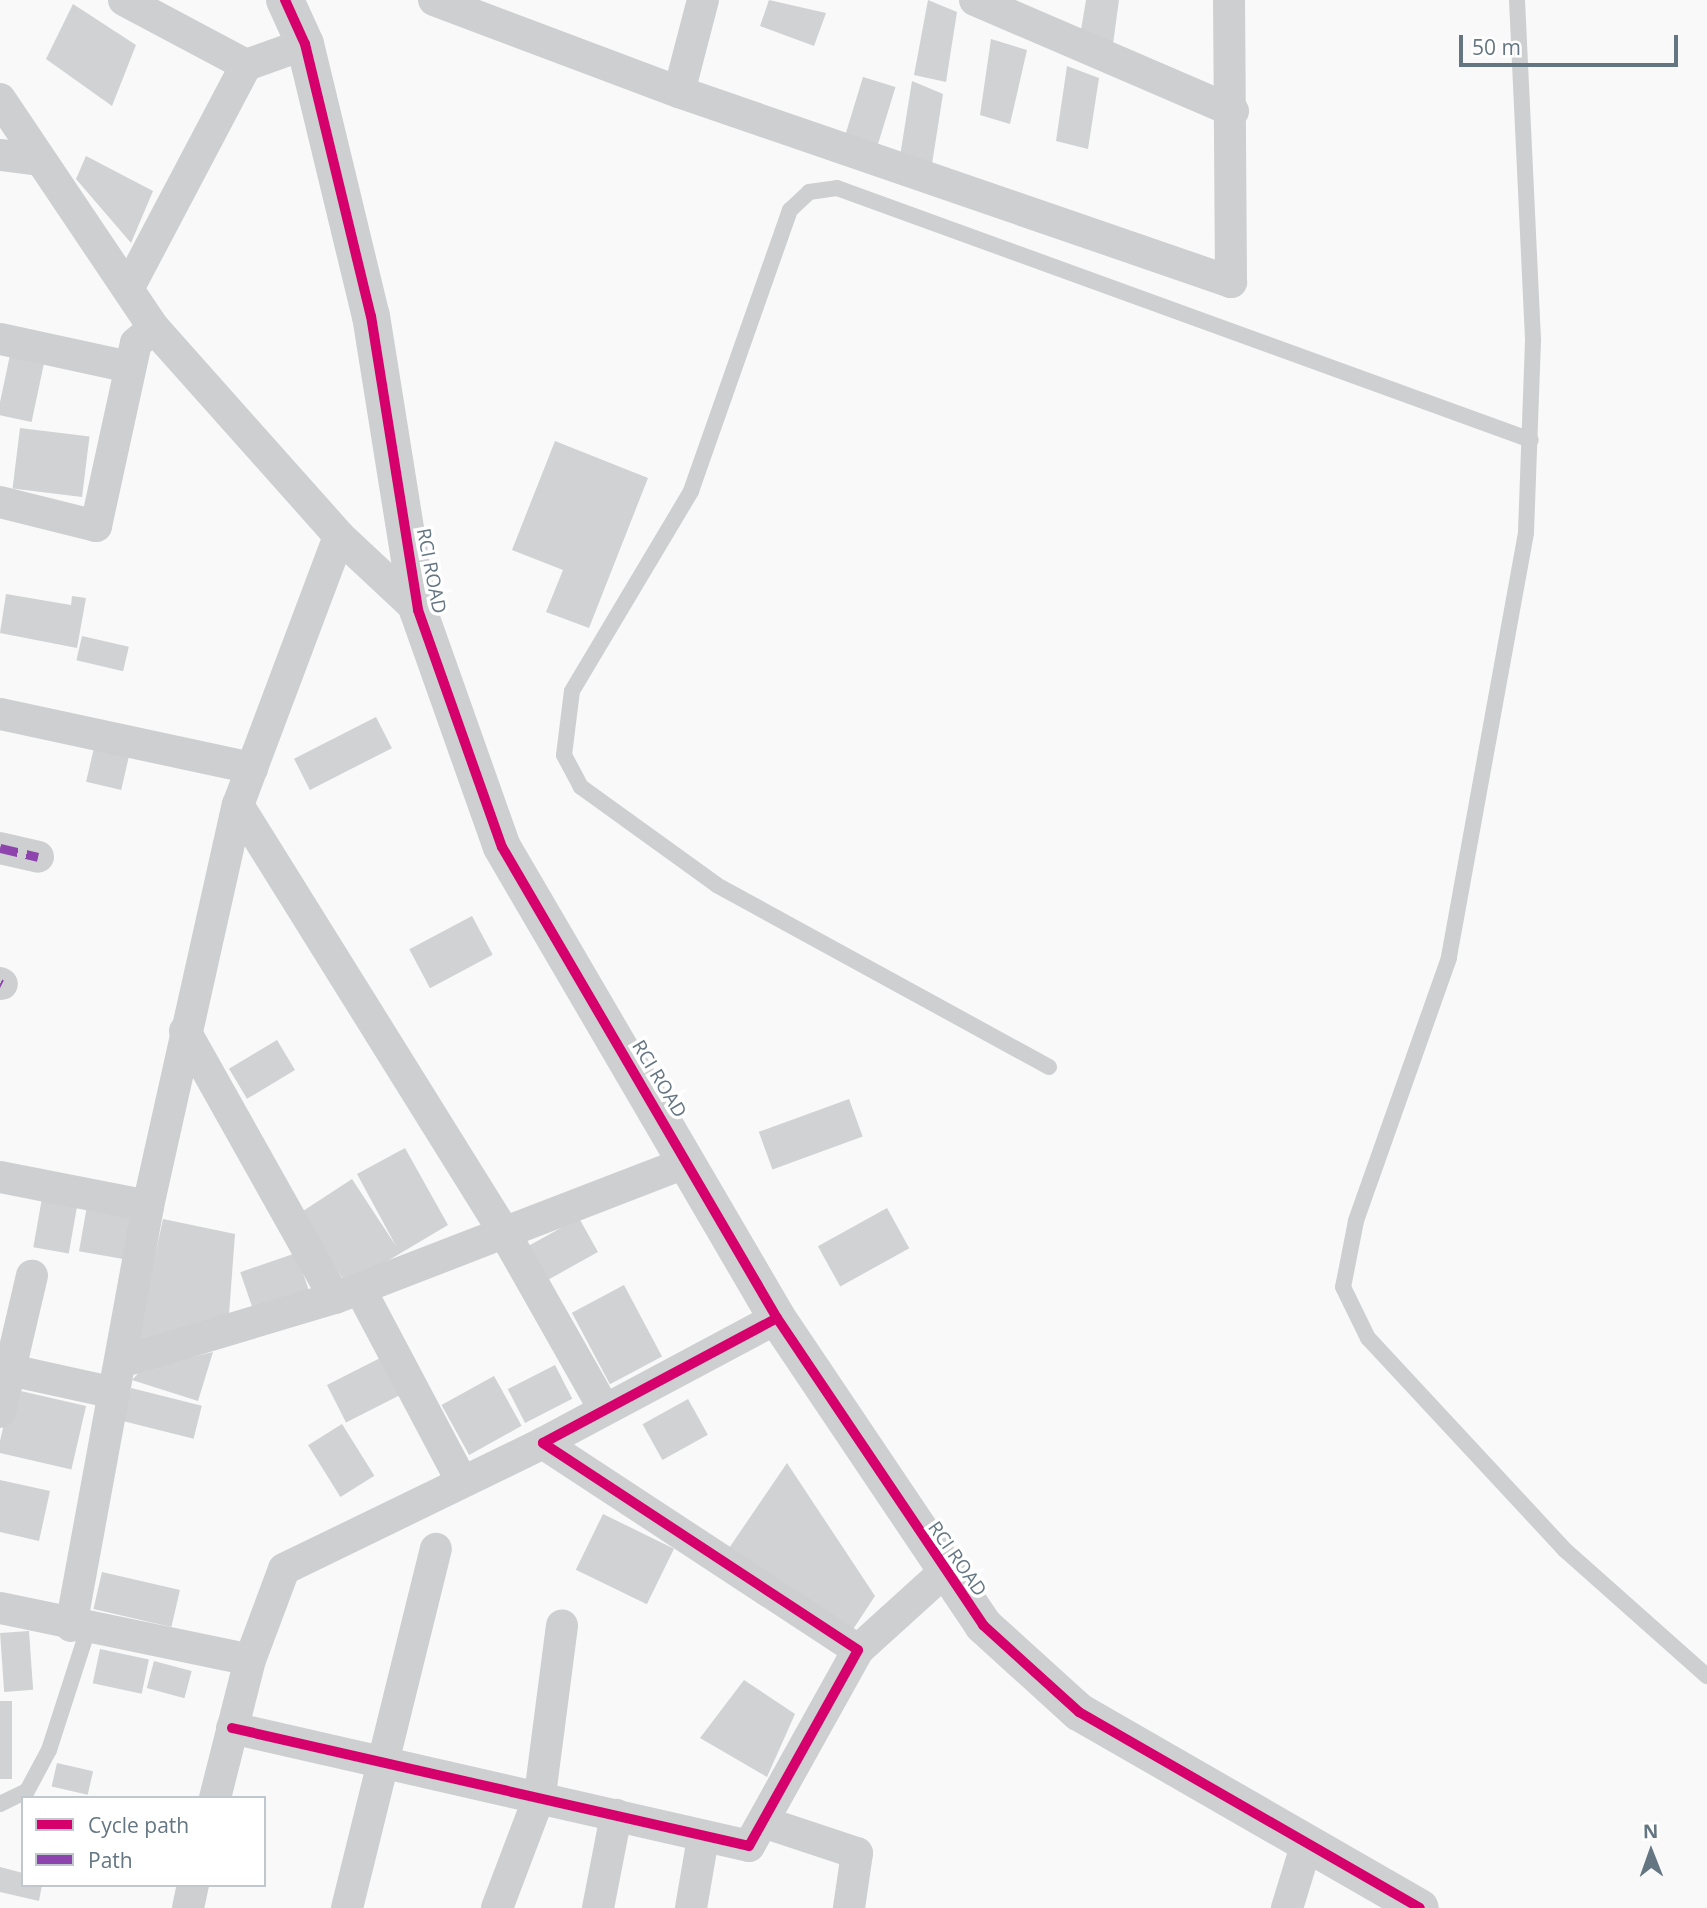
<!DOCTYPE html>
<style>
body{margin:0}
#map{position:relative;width:1707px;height:1908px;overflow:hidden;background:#f9f9f9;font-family:"Open Sans",sans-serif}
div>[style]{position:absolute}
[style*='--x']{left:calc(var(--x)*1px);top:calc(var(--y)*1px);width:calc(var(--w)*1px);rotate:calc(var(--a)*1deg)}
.building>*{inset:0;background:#d0d2d3;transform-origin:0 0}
.service>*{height:16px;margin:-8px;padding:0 8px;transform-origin:8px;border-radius:8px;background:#cecfd0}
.minor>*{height:32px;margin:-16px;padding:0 16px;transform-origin:16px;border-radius:16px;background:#cecfd0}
.tertiary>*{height:38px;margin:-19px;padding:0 19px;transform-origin:19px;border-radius:19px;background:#cecfd0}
.quiet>*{height:9px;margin-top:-4.5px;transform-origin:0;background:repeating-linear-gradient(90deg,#8e44ad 0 18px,transparent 0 27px)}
.cycleway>*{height:10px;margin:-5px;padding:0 5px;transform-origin:5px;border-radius:5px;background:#d6006c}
span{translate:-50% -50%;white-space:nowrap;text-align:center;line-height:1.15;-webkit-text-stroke:7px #fff;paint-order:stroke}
.street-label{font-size:19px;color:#657683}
.legend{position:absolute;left:21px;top:1796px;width:245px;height:91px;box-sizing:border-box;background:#fff;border:2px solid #c1c8cd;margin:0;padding:9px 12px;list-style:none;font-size:21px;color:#657683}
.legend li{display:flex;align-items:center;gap:14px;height:35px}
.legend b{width:35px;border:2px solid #c1c8cd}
.north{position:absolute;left:1616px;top:1817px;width:70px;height:70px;-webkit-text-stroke:5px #fff;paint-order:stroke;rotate:359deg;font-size:19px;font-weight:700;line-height:28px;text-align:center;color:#657683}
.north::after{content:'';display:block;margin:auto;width:24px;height:32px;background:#657683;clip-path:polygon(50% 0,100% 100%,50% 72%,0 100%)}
.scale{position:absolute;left:1459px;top:35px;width:219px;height:32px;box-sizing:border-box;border:4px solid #657683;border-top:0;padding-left:9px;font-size:21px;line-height:24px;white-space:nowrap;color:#657683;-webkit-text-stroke:5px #fff;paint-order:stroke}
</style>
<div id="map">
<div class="building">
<i style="clip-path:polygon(769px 0,826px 13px,814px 46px,760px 26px)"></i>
<i style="clip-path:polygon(928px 0,957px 12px,946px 82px,914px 75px)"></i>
<i style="clip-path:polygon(1086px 0,1119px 0,1113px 44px,1080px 36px)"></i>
<i style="clip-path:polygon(73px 4px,136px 45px,112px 106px,46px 59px)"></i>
<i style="clip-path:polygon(991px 39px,1027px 50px,1010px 124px,980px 115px)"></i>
<i style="clip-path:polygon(1067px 66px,1099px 78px,1088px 149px,1056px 141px)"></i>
<i style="left:863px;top:77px;width:34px;height:65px;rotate:17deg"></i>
<i style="clip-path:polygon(912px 81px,943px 94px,932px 164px,900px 156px)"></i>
<i style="clip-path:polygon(86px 156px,153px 191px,131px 243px,76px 179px)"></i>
<i style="left:10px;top:355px;width:35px;height:61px;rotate:12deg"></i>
<i style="left:20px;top:428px;width:70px;height:61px;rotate:7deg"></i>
<i style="clip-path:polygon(555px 441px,648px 478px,589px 628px,546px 612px,563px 570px,512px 550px)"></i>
<i style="clip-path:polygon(6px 594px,71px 605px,72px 596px,86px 598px,77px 648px,0 633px)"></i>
<i style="left:82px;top:636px;width:48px;height:25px;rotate:13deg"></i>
<i style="left:376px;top:717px;width:35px;height:92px;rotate:63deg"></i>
<i style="left:96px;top:739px;width:36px;height:44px;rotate:13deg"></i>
<i style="left:472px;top:916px;width:44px;height:71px;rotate:62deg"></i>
<i style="left:277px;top:1040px;width:35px;height:56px;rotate:59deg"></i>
<i style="left:849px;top:1099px;width:40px;height:96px;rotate:70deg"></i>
<i style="clip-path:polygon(405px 1148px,448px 1225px,347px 1285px,300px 1213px,352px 1179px,396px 1246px,357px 1174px)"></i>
<i style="left:42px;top:1198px;width:36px;height:50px;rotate:10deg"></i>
<i style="left:87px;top:1206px;width:52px;height:46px;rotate:10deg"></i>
<i style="left:887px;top:1208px;width:46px;height:79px;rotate:61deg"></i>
<i style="left:579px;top:1218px;width:39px;height:59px;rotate:61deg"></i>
<i style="clip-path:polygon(163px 1219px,235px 1234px,229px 1315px,136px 1342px)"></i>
<i style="left:296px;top:1253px;width:40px;height:59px;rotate:71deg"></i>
<i style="left:624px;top:1285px;width:81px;height:59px;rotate:62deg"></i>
<i style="clip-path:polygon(213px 1352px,198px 1401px,132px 1380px,142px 1369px)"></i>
<i style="left:384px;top:1356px;width:42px;height:64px;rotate:63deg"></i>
<i style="left:555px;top:1365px;width:38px;height:53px;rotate:63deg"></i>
<i style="left:494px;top:1376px;width:57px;height:60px;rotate:61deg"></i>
<i style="left:131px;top:1388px;width:73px;height:34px;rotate:14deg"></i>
<i style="left:12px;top:1389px;width:76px;height:65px;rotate:13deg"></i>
<i style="left:688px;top:1399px;width:41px;height:52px;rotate:61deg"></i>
<i style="left:342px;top:1424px;width:61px;height:40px;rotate:58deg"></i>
<i style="clip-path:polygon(787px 1463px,875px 1596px,850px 1634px,725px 1554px)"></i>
<i style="clip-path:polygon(0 1480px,50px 1491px,39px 1541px,0 1532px)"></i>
<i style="left:603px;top:1514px;width:79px;height:62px;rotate:26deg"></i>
<i style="left:102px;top:1572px;width:80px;height:38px;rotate:13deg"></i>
<i style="left:29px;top:1631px;width:59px;height:29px;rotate:86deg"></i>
<i style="left:100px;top:1649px;width:50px;height:35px;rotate:12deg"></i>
<i style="left:154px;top:1661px;width:39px;height:28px;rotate:15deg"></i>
<i style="clip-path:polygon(744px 1680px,795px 1714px,767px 1777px,700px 1738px)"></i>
<i style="left:0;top:1701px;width:12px;height:78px"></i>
<i style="left:57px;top:1763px;width:37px;height:24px;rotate:13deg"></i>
<i style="clip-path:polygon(0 1867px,23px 1873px,23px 1885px,42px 1885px,39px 1901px,0 1892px)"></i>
</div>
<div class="service">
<i style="--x:1517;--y:0;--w:341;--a:87.3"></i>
<i style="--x:1533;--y:341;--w:192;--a:92.1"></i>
<i style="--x:1526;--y:533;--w:432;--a:100.3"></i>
<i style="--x:1449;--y:958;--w:279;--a:109.5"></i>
<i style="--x:1356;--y:1221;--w:67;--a:101.1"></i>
<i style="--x:1343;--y:1287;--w:57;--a:63.9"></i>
<i style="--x:1368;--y:1338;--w:289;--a:47.1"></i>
<i style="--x:1565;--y:1550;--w:190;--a:41.6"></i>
<i style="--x:1049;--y:1067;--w:379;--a:-151.3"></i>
<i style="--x:717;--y:885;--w:168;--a:-144.2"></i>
<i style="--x:581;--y:787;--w:36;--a:-118"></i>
<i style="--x:564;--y:755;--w:64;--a:-82.9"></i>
<i style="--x:572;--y:691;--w:233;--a:-59.2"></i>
<i style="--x:691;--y:491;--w:298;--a:-70.6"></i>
<i style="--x:790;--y:210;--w:26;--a:-43"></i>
<i style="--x:809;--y:192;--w:28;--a:-8"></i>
<i style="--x:837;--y:188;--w:738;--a:19.96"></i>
<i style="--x:0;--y:1804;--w:30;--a:-26"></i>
<i style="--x:27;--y:1791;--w:47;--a:-61.8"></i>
<i style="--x:49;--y:1750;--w:127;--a:-72.1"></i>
</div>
<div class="minor">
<i style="--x:124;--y:0;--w:138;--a:28"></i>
<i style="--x:246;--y:65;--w:63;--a:-19.6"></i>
<i style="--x:434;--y:0;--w:262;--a:20.6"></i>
<i style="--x:679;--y:92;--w:584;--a:18.99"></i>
<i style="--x:1231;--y:282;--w:282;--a:-90.4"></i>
<i style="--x:975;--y:0;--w:281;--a:23.3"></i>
<i style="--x:679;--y:92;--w:95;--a:-75.4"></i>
<i style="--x:0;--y:99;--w:276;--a:56.1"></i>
<i style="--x:154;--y:328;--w:278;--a:48.3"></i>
<i style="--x:339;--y:536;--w:108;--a:43.1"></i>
<i style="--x:0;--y:155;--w:40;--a:7.1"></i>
<i style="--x:128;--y:289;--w:253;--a:-62.2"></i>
<i style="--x:0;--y:339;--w:132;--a:12.2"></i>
<i style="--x:0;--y:502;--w:99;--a:14"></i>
<i style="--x:96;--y:526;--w:187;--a:-77.7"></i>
<i style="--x:136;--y:343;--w:23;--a:-40"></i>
<i style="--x:0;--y:714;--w:258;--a:12.1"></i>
<i style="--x:238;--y:805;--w:503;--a:58.08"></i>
<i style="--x:504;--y:1232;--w:203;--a:60.5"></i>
<i style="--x:0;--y:848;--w:39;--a:13"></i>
<i style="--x:0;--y:983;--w:2;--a:27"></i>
<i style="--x:185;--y:1031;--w:306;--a:60.7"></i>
<i style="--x:0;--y:1177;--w:151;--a:11.1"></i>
<i style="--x:360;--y:1289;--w:216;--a:62.1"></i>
<i style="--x:121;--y:1362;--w:223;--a:-16.7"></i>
<i style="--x:335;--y:1298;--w:378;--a:-21.1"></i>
<i style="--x:10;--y:1370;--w:107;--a:12.4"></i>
<i style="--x:0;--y:1412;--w:140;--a:-76.8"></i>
<i style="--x:0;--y:1608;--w:255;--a:11.7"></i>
<i style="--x:71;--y:1626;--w:427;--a:-79.6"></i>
<i style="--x:148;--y:1206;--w:411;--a:-77.4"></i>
<i style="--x:238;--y:805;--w:287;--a:-69.4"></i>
<i style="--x:858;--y:1650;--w:115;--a:-42.2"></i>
<i style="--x:232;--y:1728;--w:530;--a:12.86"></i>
<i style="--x:749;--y:1846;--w:224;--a:-60.9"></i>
<i style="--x:858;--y:1650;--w:377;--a:-146.7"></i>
<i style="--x:543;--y:1443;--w:265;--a:-28.1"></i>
<i style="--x:215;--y:1798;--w:142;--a:-75.8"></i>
<i style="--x:250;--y:1660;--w:97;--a:-69.5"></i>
<i style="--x:284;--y:1569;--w:288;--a:-25.9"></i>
<i style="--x:763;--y:1822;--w:99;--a:18.3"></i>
<i style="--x:857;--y:1853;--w:56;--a:98.3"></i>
<i style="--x:188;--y:1908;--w:24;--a:-78"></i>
<i style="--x:347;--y:1908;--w:370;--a:-76.1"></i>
<i style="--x:497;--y:1908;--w:121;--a:-69.2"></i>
<i style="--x:540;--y:1795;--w:171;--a:-82.6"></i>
<i style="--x:598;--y:1908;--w:95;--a:-79"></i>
<i style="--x:691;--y:1908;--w:71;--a:-80.3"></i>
<i style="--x:1287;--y:1908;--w:68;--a:-72.9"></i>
</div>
<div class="tertiary">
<i style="--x:285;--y:0;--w:48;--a:65.6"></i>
<i style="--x:305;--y:44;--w:280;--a:76.4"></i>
<i style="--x:371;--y:316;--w:298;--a:80.9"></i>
<i style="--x:418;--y:610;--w:251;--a:70.5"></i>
<i style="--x:502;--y:847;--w:545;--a:59.72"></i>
<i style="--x:777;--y:1318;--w:370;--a:56.1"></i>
<i style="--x:983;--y:1625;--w:130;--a:42.2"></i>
<i style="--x:1079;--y:1712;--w:393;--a:29.9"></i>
</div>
<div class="quiet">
<i style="--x:0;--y:848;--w:39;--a:13"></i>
<i style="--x:0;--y:983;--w:2;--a:27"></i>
</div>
<div class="cycleway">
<i style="--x:285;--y:0;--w:48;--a:65.6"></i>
<i style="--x:305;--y:44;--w:280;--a:76.4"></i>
<i style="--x:371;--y:316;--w:298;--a:80.9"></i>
<i style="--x:418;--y:610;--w:251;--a:70.5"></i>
<i style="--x:502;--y:847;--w:545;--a:59.72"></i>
<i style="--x:777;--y:1318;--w:370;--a:56.1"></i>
<i style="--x:983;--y:1625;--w:130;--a:42.2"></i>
<i style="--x:1079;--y:1712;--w:393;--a:29.9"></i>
<i style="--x:232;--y:1728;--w:530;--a:12.86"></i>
<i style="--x:749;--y:1846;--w:224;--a:-60.9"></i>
<i style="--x:858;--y:1650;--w:377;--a:-146.7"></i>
<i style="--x:543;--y:1443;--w:265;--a:-28.1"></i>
</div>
<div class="street-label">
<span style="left:431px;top:571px;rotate:79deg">RCI ROAD</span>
<span style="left:659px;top:1079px;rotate:59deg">RCI ROAD</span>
<span style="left:957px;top:1559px;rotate:55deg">RCI ROAD</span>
</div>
<ul class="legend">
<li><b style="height:9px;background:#d6006c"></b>Cycle path</li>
<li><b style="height:9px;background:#8e44ad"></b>Path</li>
</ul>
<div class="north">N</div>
<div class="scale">50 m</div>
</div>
